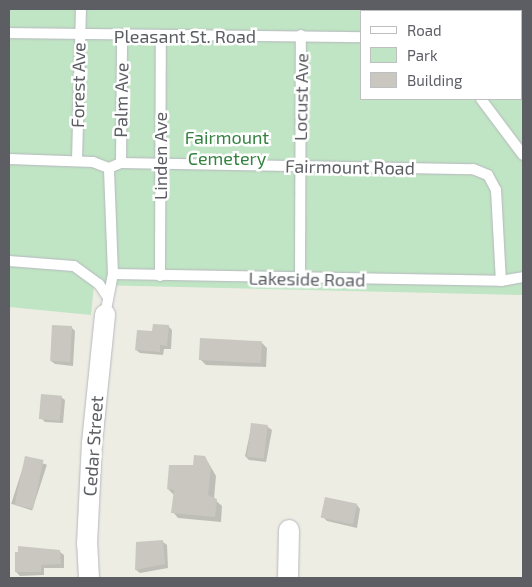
<!DOCTYPE html>
<style>
body{margin:0}
#map{position:relative;width:532px;height:587px;overflow:hidden;background:#eeede4;font-family:"Exo 2",sans-serif}
div>[style]{position:absolute}
[style*='--x']{left:calc(var(--x)*1px);top:calc(var(--y)*1px);width:calc(var(--w)*1px);rotate:calc(var(--a)*1deg)}
.green>*{inset:0;background:#c0e5c4}
.shadow>*{inset:0;background:#0003;transform-origin:0 0}
.building>*{inset:0;background:#cac7c1;transform-origin:0 0}
.roads{filter:drop-shadow(0 0 1px #b6b8be) drop-shadow(0 0 1px #b6b8be)}
.lane>*{height:10px;margin:-5px;padding:0 5px;transform-origin:5px;border-radius:5px;background:#fff}
.street>*{height:20px;margin:-10px;padding:0 10px;transform-origin:10px;border-radius:10px;background:#fff}
span{translate:-50% -50%;white-space:nowrap;text-align:center;line-height:1.15;-webkit-text-stroke:5px #fff;paint-order:stroke}
.street-label{font-size:18px;color:#5c5e64}
.park-label{font-size:18px;color:#358240}
.frame{position:absolute;inset:0;border:10px solid #5c5e64;pointer-events:none}
.legend{position:absolute;left:360px;top:10px;width:162px;height:90px;box-sizing:border-box;background:#fff;border:1px solid #bebfc1;margin:0;padding:6px 9px;list-style:none;font-size:15px;color:#5c5e64}
.legend li{display:flex;align-items:center;gap:10px;height:25px}
.legend b{width:25px;border:1px solid #bebfc1}
</style>
<div id="map">
<div class="green">
<i style="clip-path:polygon(9px 9px,440px 9px,440px 11px,361px 11px,361px 99px,521px 99px,521px 40px,523px 41px,523px 295px,94px 285px,91px 315px,9px 307px)"></i>
</div>
<div class="shadow">
<i style="clip-path:polygon(168px 326px,172px 330px,171px 349px,164px 349px,163px 355px,140px 353px,136px 350px,153px 332px)"></i>
<i style="clip-path:polygon(72px 328px,75px 331px,73px 366px,55px 364px,51px 361px)"></i>
<i style="clip-path:polygon(261px 342px,267px 348px,266px 367px,206px 365px,200px 359px)"></i>
<i style="clip-path:polygon(61px 397px,65px 400px,63px 423px,45px 422px,41px 418px)"></i>
<i style="clip-path:polygon(252px 424px,268px 427px,272px 430px,266px 462px,249px 460px,245px 456px)"></i>
<i style="clip-path:polygon(205px 457px,216px 476px,214px 499px,222px 506px,221px 522px,178px 518px,173px 512px,174px 495px,168px 489px)"></i>
<i style="left:26px;top:458px;width:22px;height:48px;rotate:18deg"></i>
<i style="clip-path:polygon(357px 505px,360px 509px,357px 528px,327px 521px,323px 517px)"></i>
<i style="clip-path:polygon(163px 542px,167px 545px,168px 568px,140px 573px,136px 570px)"></i>
<i style="clip-path:polygon(60px 552px,64px 555px,64px 568px,44px 568px,44px 575px,20px 576px,16px 572px)"></i>
</div>
<div class="building">
<i style="clip-path:polygon(153px 324px,169px 325px,167px 346px,160px 345px,160px 352px,135px 350px,137px 330px,152px 331px)"></i>
<i style="left:52px;top:325px;width:20px;height:36px;rotate:3deg"></i>
<i style="left:200px;top:338px;width:62px;height:22px;rotate:3deg"></i>
<i style="left:41px;top:394px;width:21px;height:25px;rotate:5deg"></i>
<i style="left:251px;top:423px;width:17px;height:34px;rotate:7deg"></i>
<i style="clip-path:polygon(194px 455px,205px 456px,211px 469px,208px 495px,217px 499px,215px 517px,171px 513px,174px 490px,167px 489px,169px 465px,193px 465px)"></i>
<i style="left:25px;top:456px;width:19px;height:50px;rotate:12deg"></i>
<i style="left:325px;top:497px;width:33px;height:21px;rotate:12deg"></i>
<i style="clip-path:polygon(163px 540px,165px 564px,135px 570px,136px 542px)"></i>
<i style="clip-path:polygon(18px 546px,60px 550px,61px 564px,41px 565px,41px 572px,15px 572px,15px 552px,18px 552px)"></i>
</div>
<div class="roads">
<div class="lane">
<i style="--x:9;--y:33;--w:352;--a:0.7"></i>
<i style="--x:481;--y:99;--w:70;--a:53.1"></i>
<i style="--x:9;--y:159;--w:84;--a:2"></i>
<i style="--x:93;--y:162;--w:17;--a:21"></i>
<i style="--x:109;--y:168;--w:13;--a:-23"></i>
<i style="--x:121;--y:163;--w:352;--a:1"></i>
<i style="--x:473;--y:169;--w:16;--a:22"></i>
<i style="--x:488;--y:175;--w:17;--a:62"></i>
<i style="--x:496;--y:190;--w:91;--a:86.9"></i>
<i style="--x:77;--y:161;--w:152;--a:-88.5"></i>
<i style="--x:121;--y:163;--w:127;--a:-89.5"></i>
<i style="--x:9;--y:261;--w:65;--a:4.4"></i>
<i style="--x:74;--y:266;--w:31;--a:36"></i>
<i style="--x:99;--y:284;--w:14;--a:56"></i>
<i style="--x:113;--y:274;--w:388;--a:1"></i>
<i style="--x:501;--y:281;--w:22;--a:-10"></i>
<i style="--x:160;--y:276;--w:240;--a:-89.8"></i>
<i style="--x:300;--y:279;--w:244;--a:-89.8"></i>
<i style="--x:105;--y:315;--w:42;--a:-79"></i>
<i style="--x:113;--y:274;--w:106;--a:-92.2"></i>
</div>
<div class="street">
<i style="--x:89;--y:578;--w:34;--a:-93"></i>
<i style="--x:87;--y:544;--w:101;--a:-87.2"></i>
<i style="--x:92;--y:443;--w:129;--a:-84.2"></i>
<i style="--x:288;--y:578;--w:48;--a:-88.8"></i>
</div>
</div>
<div class="street-label">
<span style="left:185px;top:36px">Pleasant St. Road</span>
<span style="left:78px;top:85px;rotate:-89deg">Forest Ave</span>
<span style="left:301px;top:97px;rotate:-89deg">Locust Ave</span>
<span style="left:121px;top:100px;rotate:-89deg">Palm Ave</span>
<span style="left:160px;top:156px;rotate:-90deg">Linden Ave</span>
<span style="left:350px;top:167px;rotate:1deg">Fairmount Road</span>
<span style="left:307px;top:279px;rotate:1deg">Lakeside Road</span>
<span style="left:93px;top:446px;rotate:-86deg">Cedar Street</span>
</div>
<div class="park-label">
<span style="left:227px;top:148px">Fairmount<br>Cemetery</span>
</div>
<div class="frame"></div>
<ul class="legend">
<li><b style="height:6px;background:#fff"></b>Road</li>
<li><b style="height:14px;background:#c0e5c4"></b>Park</li>
<li><b style="height:14px;background:#cac7c1"></b>Building</li>
</ul>
</div>
